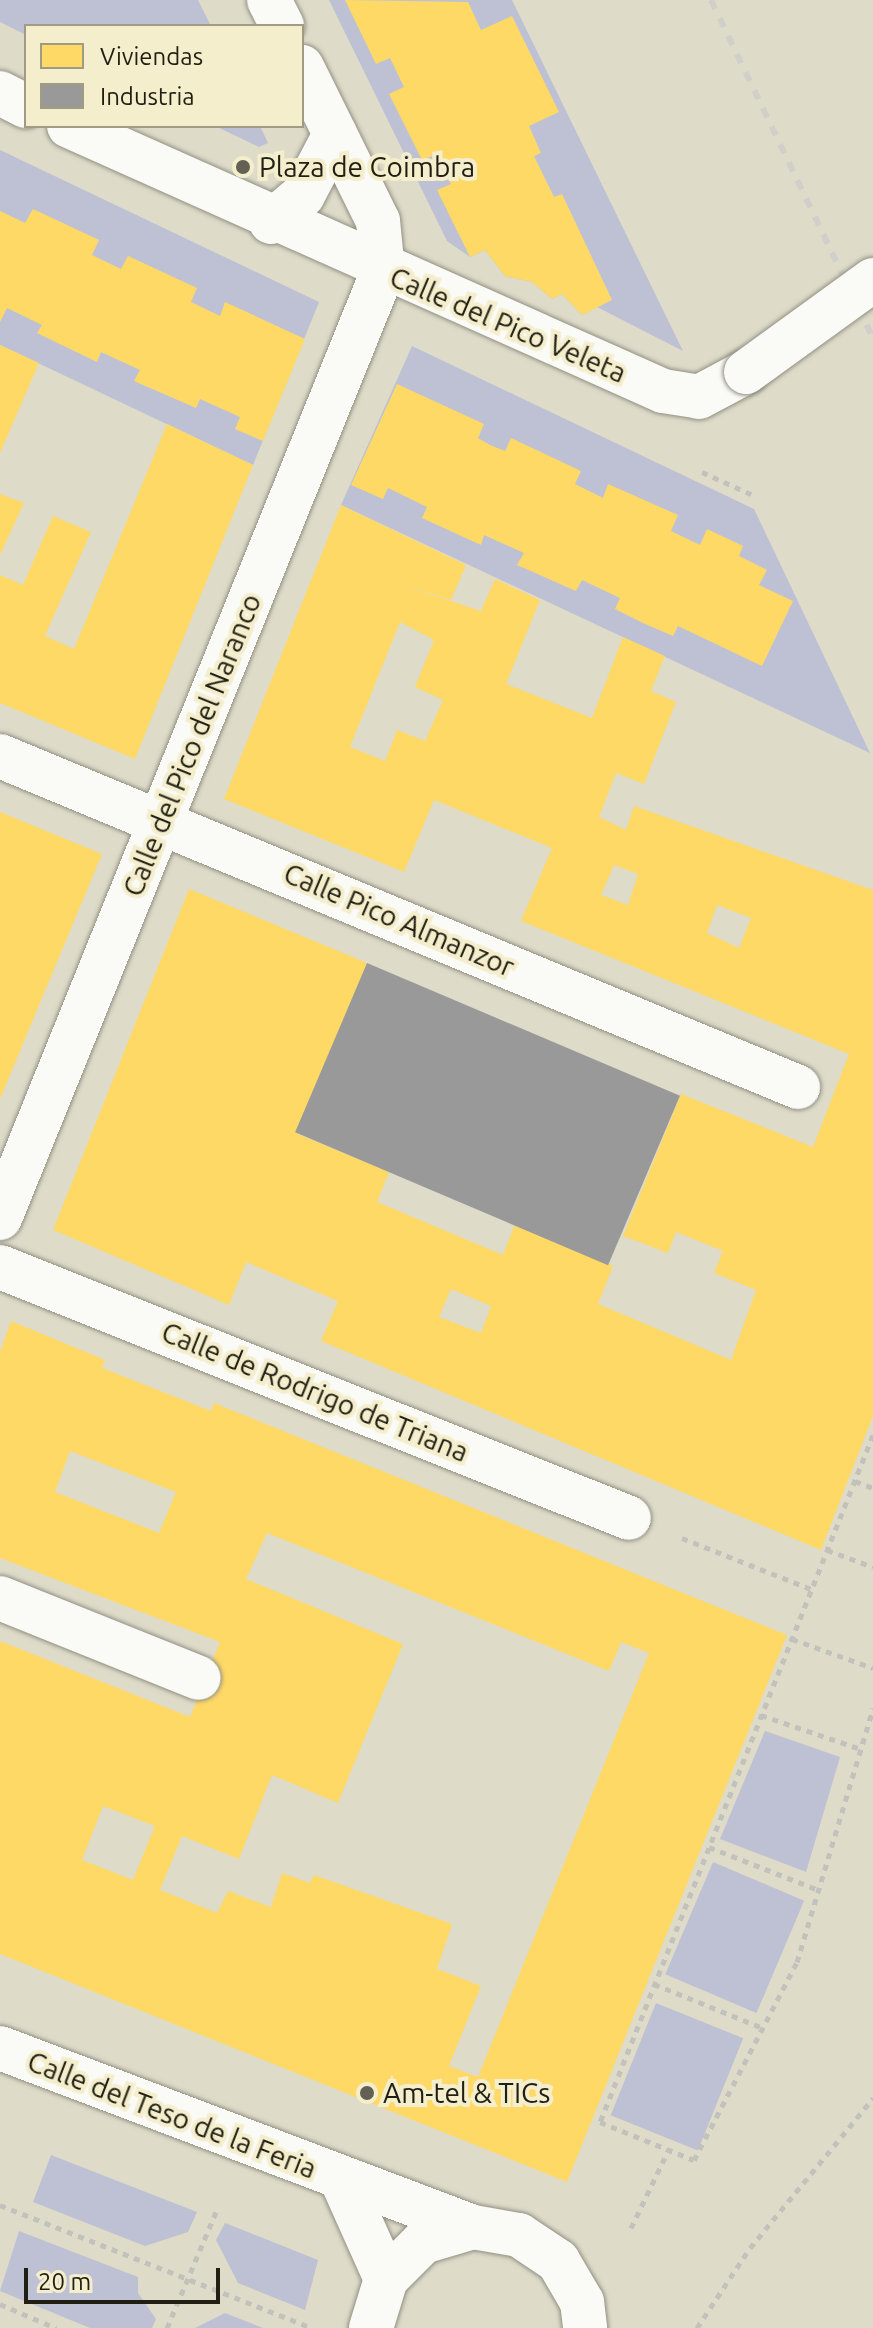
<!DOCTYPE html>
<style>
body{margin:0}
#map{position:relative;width:873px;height:2328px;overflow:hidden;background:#dedbc9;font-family:Ubuntu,sans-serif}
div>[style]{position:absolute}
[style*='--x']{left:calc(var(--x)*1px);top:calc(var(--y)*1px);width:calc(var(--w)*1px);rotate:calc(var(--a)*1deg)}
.green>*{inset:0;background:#bec0d4;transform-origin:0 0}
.homes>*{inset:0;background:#ffd966}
.industry>*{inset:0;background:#999;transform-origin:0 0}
.path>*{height:5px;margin-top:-2.5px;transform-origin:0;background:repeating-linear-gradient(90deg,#c2c1bb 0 6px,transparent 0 12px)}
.roads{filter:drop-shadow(0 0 2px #929082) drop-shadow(0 0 2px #929082)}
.minor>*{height:44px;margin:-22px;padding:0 22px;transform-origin:22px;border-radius:22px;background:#fafaf7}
.rail>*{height:6px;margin-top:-3px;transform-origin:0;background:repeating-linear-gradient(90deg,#d0cfca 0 10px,transparent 0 20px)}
.bridges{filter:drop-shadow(0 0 2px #929082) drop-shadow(0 0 2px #929082)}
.minor-bridge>*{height:44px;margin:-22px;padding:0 22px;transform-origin:22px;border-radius:22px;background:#fafaf7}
.dots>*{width:22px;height:22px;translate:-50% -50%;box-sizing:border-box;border:4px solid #f4eecd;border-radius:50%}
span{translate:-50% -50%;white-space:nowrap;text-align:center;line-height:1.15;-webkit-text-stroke:8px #f4eecd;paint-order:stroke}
.poi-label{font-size:28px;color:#211f13}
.left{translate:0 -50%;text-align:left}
.street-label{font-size:28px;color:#211f13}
.legend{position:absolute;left:24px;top:24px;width:280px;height:104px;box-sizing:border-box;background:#f4eecd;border:2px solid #a09b83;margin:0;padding:10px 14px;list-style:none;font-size:24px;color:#211f13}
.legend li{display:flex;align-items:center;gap:16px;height:40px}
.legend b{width:40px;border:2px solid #a09b83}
.scale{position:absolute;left:24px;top:2268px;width:196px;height:36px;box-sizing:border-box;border:4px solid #211f13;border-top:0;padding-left:10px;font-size:24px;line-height:28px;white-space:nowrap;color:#211f13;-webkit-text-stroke:6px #f4eecd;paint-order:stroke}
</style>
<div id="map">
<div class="green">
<i style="clip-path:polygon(0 0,198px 0,211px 26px,26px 26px,26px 35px,0 22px)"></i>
<i style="clip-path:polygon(329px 0,512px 0,683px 351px,597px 307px,582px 315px,562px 294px,552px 299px,532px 282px,505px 276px,485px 250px,470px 257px,447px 241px)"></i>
<i style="clip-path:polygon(215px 126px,260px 126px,268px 143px,259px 147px)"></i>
<i style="clip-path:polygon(0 150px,319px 302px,253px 465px,0 345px)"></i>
<i style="clip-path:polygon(412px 346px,754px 509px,870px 753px,341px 505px)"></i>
<i style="clip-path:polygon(765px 1731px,840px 1757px,806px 1872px,720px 1839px)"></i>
<i style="left:713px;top:1862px;width:99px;height:122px;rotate:23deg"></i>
<i style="left:656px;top:2003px;width:94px;height:121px;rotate:22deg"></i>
<i style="clip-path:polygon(51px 2155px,197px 2212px,188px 2232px,145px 2246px,33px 2202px)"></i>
<i style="clip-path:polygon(225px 2223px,318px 2260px,305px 2310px,238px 2283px,216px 2240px)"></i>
<i style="clip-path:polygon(19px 2231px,138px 2277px,138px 2293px,156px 2319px,152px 2328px,90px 2328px,0 2291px)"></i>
<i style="clip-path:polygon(225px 2313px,263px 2328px,195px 2328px)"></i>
</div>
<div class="homes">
<i style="clip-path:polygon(345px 0,468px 2px,481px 30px,512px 16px,559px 112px,529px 126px,541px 153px,534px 156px,554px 197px,562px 194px,612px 300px,582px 315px,562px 294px,552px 299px,532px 282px,505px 276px,485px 250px,470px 257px,437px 190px,451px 184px,437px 154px,422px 160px,389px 94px,404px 87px,390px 58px,376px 64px)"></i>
<i style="clip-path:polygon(33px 209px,99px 240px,92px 255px,121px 269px,128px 256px,197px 288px,191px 302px,220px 316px,225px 302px,305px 339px,263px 441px,235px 429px,240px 417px,200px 399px,196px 408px,134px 381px,140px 370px,101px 352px,97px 362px,37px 333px,42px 325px,7px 308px,0 322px,0 211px,25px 223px)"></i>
<i style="clip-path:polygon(0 345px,39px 363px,0 453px)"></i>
<i style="clip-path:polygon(397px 384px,484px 424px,478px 438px,490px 445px,505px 451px,511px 438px,581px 471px,575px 484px,603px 498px,608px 484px,678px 515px,671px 531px,700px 545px,707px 529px,743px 546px,739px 556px,767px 570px,759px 585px,793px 601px,762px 666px,678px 626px,673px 636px,643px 623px,615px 609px,620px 598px,582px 580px,576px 591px,517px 565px,524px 553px,484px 535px,481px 545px,422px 518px,427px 507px,388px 488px,383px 499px,351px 485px)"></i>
<i style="clip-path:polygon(167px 424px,253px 465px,135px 759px,0 703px,0 575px,23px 585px,53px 516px,91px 532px,45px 636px,74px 649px)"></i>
<i style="clip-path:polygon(0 494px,24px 503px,0 555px)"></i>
<i style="clip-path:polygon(evenodd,341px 505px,466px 565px,451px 600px,388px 580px,481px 611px,495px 579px,540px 600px,506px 684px,592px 718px,623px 637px,665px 656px,651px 691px,676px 702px,644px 784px,616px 773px,599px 817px,626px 830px,634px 806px,873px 890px,873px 1416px,821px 1550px,321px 1341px,338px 1301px,246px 1262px,229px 1305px,53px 1230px,189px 889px,367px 963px,298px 1134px,389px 1172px,377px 1202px,503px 1255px,515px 1224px,613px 1266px,598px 1304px,731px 1360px,756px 1290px,714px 1273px,723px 1251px,676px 1232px,668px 1253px,623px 1236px,681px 1094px,813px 1147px,849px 1054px,521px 921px,552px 848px,434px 800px,404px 872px,224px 799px,341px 505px,400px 622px,434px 640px,415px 687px,443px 700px,425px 741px,397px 730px,385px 761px,350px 747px,400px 622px,341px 505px,614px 865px,638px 874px,628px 905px,601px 895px,614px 865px,341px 505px,717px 905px,751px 918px,739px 948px,707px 933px,717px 905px,341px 505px,451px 1289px,491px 1306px,481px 1333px,439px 1317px,451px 1289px)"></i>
<i style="clip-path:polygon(0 812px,102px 854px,0 1099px)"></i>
<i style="clip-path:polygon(evenodd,11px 1321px,105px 1360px,102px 1368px,211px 1411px,214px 1403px,787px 1635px,567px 2182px,0 1954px,0 1641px,190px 1717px,220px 1642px,0 1558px,0 1352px,11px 1321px,70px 1451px,176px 1492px,159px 1533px,55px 1492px,70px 1451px,11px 1321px,267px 1533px,609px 1671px,621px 1642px,649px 1653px,478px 2077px,449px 2066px,481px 1986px,437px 1969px,452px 1924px,314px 1875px,310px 1883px,282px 1873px,271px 1907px,228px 1891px,217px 1913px,160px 1890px,182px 1836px,239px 1859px,272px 1775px,338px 1803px,403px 1644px,246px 1579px,267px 1533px,11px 1321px,103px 1806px,155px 1826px,133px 1880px,82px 1860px,103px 1806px)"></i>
</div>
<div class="industry">
<i style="left:367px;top:963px;width:340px;height:184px;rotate:23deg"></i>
</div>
<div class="path">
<i style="--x:702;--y:472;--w:56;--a:24.3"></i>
<i style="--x:873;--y:1435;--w:739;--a:111.67"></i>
<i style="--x:600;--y:2122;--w:101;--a:22"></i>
<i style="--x:694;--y:2160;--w:223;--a:-62.5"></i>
<i style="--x:797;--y:1962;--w:265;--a:-73.3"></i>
<i style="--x:855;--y:1481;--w:19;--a:21"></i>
<i style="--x:682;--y:1538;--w:139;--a:21.6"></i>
<i style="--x:827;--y:1550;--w:49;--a:20.3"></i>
<i style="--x:792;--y:1639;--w:86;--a:19.7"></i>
<i style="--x:761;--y:1715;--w:106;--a:18.8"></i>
<i style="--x:709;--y:1847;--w:118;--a:21.4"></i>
<i style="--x:654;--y:1984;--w:118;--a:22"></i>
<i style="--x:0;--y:2205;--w:335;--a:21.5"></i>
<i style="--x:631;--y:2228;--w:88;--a:-64.3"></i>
<i style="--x:0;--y:2304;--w:61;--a:23.2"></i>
<i style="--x:167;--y:2328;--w:131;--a:-67.1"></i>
<i style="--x:697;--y:2328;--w:96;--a:-56.5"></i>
<i style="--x:750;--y:2248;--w:194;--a:-50.6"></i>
</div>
<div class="roads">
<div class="minor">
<i style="--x:269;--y:0;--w:29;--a:63"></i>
<i style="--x:0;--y:93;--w:29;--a:27"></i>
<i style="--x:69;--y:126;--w:650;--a:24.04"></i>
<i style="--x:663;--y:391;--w:36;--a:9"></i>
<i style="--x:699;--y:397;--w:53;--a:-28"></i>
<i style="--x:271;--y:222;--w:42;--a:-40.2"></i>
<i style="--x:303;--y:195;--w:69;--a:-62.3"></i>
<i style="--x:0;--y:756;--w:864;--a:22.53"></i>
<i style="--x:0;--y:1218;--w:1022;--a:-67.98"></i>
<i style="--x:383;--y:271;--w:50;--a:-95.7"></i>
<i style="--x:378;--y:221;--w:172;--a:-116.3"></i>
<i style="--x:0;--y:1267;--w:677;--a:21.75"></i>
<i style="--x:0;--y:1598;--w:214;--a:21.9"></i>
<i style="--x:0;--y:2048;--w:506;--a:20.73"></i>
<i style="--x:343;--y:2183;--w:105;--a:65.9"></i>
<i style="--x:371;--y:2328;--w:51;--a:-73"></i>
<i style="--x:386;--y:2279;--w:52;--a:-45"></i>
<i style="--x:423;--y:2242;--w:52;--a:-16.7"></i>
<i style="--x:473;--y:2227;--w:47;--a:9.9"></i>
<i style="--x:519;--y:2235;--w:47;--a:33.7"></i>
<i style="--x:558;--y:2261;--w:48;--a:59.7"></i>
<i style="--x:582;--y:2302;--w:26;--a:83"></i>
</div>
</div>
<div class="rail">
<i style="--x:711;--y:0;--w:375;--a:64.4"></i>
</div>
<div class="bridges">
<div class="minor-bridge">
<i style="--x:746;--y:372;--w:157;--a:-35.9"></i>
</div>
</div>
<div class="dots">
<i style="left:243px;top:167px;background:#636153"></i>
<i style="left:367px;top:2093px;background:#636153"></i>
</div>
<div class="poi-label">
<span class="left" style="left:259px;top:167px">Plaza de Coimbra</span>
<span class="left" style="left:383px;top:2093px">Am-tel &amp; TICs</span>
</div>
<div class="street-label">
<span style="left:508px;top:325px;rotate:23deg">Calle del Pico Veleta</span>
<span style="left:192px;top:745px;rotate:-68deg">Calle del Pico del Naranco</span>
<span style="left:399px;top:920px;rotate:23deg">Calle Pico Almanzor</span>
<span style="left:315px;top:1392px;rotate:22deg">Calle de Rodrigo de Triana</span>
<span style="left:172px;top:2115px;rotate:21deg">Calle del Teso de la Feria</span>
</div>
<ul class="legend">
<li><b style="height:22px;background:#ffd966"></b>Viviendas</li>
<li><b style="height:22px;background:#999"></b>Industria</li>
</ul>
<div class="scale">20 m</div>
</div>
